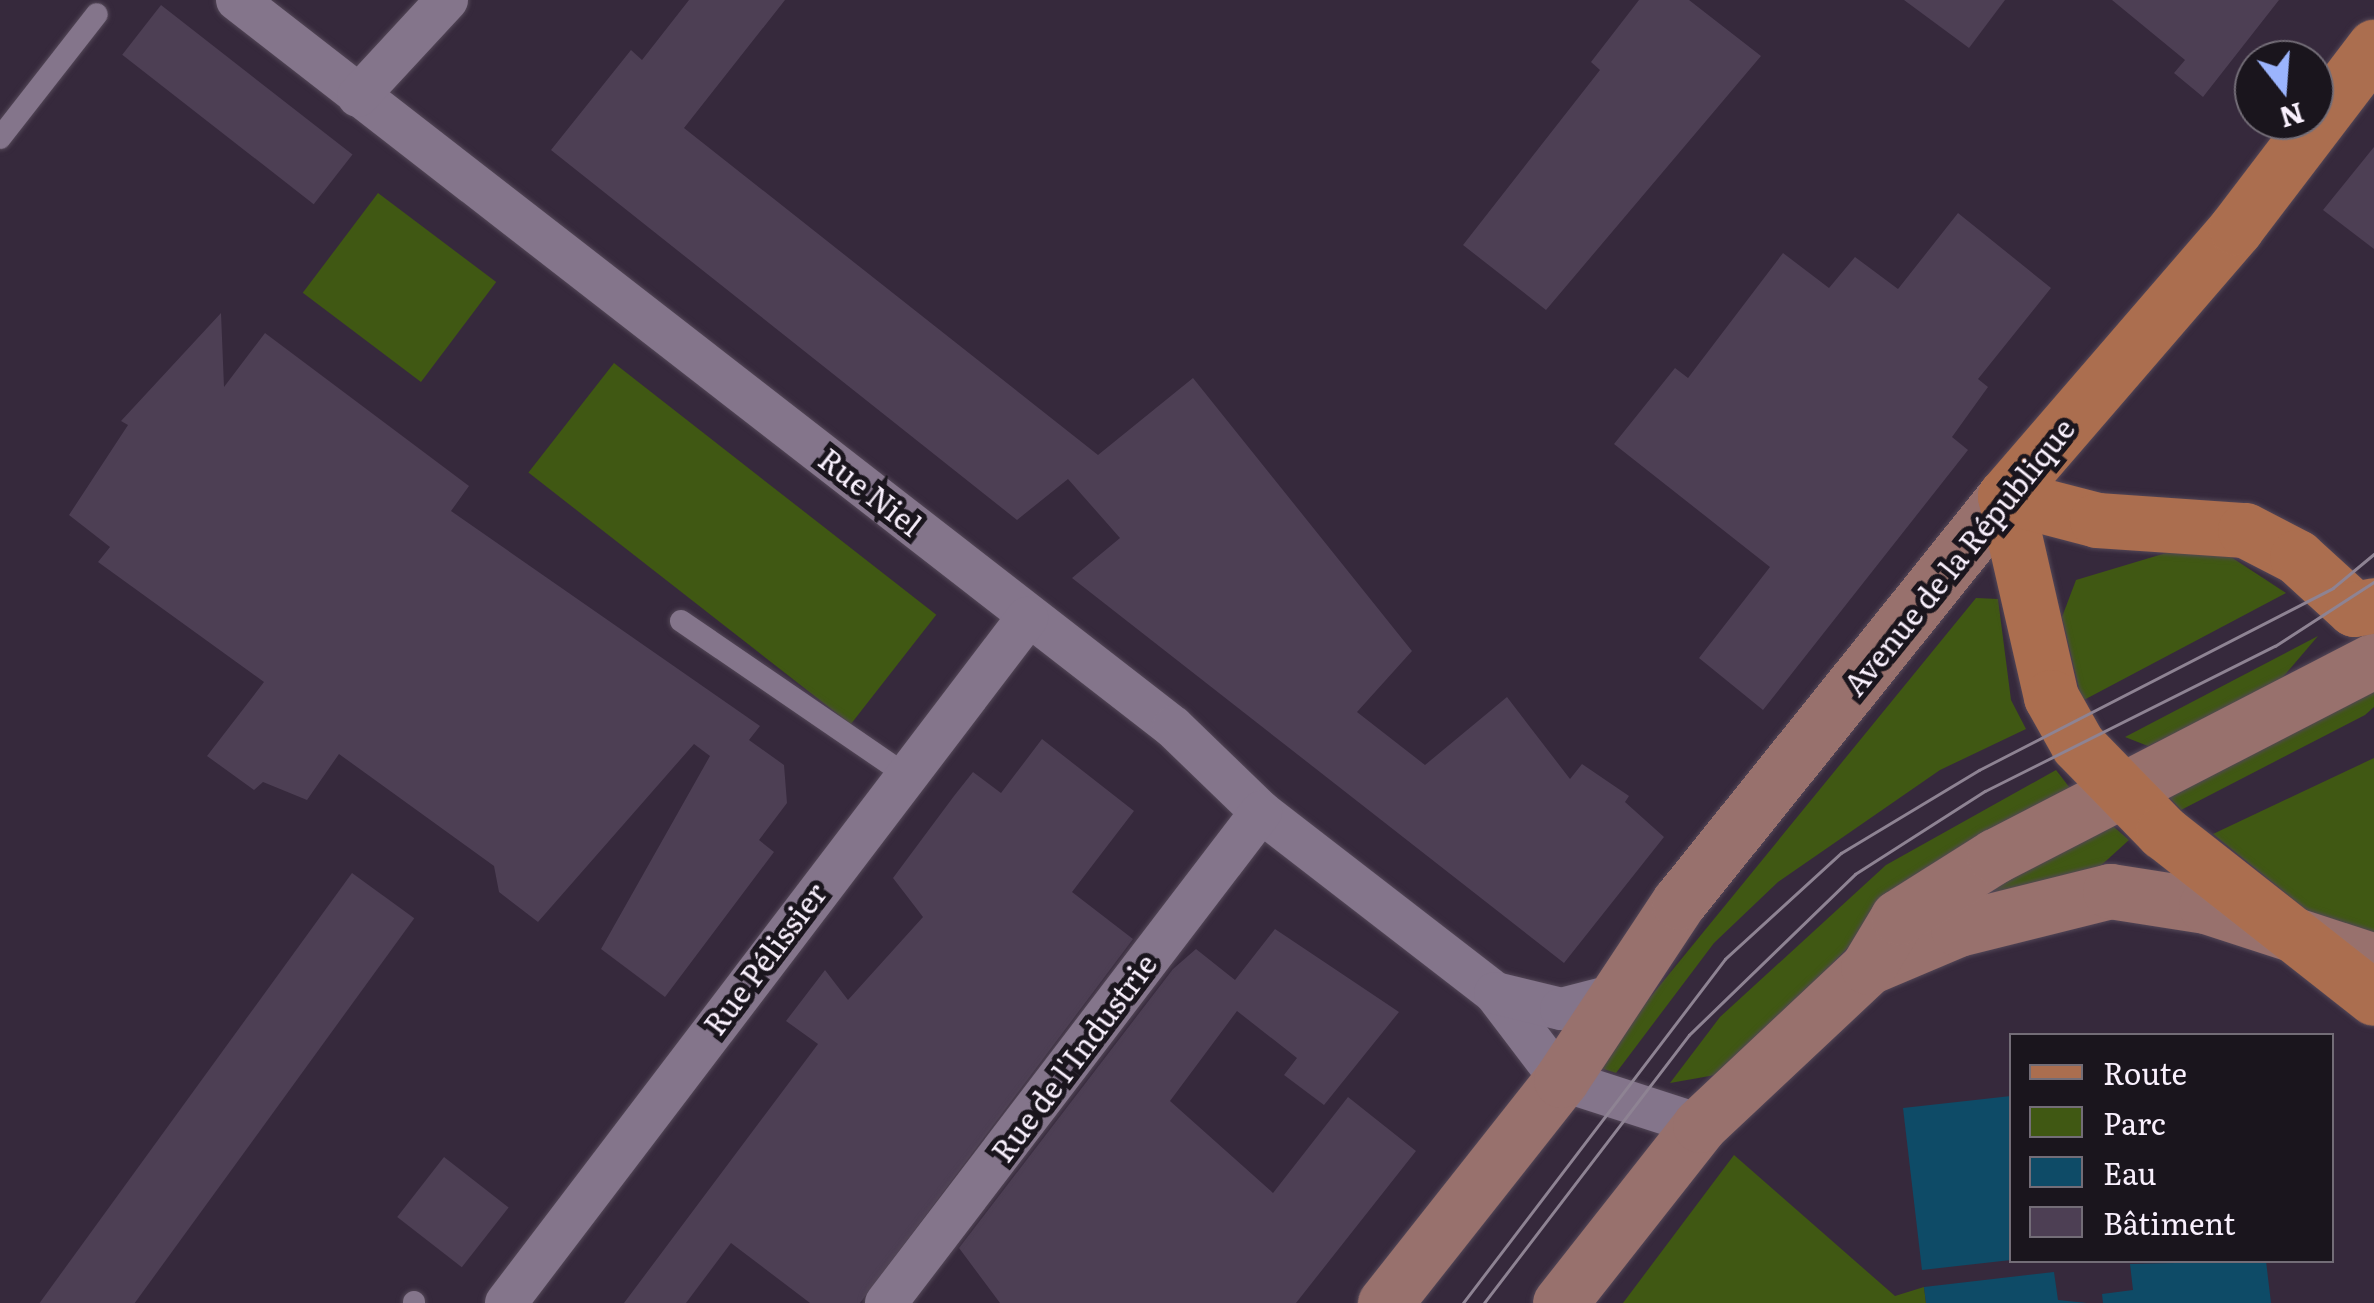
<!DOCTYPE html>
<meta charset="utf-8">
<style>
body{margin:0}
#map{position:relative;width:2374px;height:1303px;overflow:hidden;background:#36293c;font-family:Literata,serif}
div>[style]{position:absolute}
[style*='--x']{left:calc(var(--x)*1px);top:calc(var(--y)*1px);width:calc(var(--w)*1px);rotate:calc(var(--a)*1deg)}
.green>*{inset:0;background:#405813;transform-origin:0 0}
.water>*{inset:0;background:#0e4b67}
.building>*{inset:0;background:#4d3f54;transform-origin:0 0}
.roads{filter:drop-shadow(0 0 2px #534757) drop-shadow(0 0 2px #534757)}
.lane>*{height:22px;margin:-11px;padding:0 11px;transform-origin:11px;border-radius:11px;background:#84758b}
.street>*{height:42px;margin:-21px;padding:0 21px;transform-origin:21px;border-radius:21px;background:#84758b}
.secondary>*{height:55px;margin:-27.5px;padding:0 27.5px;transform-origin:27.5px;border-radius:27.5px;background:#98716d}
.primary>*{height:55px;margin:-27.5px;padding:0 27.5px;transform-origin:27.5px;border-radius:27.5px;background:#ab6e4f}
.tram>*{height:2.5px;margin:-1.25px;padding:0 1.25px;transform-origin:1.25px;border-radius:1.25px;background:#8e8393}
span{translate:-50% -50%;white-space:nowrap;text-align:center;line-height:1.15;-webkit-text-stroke:10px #1a151d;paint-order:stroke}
.street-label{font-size:30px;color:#f9f0fd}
.legend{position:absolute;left:2009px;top:1033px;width:325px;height:230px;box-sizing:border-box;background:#1a151d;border:2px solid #736d77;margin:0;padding:12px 18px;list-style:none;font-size:30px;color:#f9f0fd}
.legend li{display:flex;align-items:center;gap:20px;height:50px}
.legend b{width:50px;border:2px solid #736d77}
.north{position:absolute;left:2234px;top:40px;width:100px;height:100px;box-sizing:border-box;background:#1a151d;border:2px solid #736d77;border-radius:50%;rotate:163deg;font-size:28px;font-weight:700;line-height:40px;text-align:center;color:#f9f0fd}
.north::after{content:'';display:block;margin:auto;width:35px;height:45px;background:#9bb4fd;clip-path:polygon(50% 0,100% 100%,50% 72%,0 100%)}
</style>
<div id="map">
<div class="green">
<i style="left:378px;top:193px;width:148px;height:125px;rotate:37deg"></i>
<i style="left:614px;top:363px;width:409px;height:139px;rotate:38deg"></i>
<i style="clip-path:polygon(2176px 550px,2231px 557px,2286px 593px,2082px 701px,2062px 617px,2076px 580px)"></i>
<i style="clip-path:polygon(1976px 598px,1998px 599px,2011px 700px,2026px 729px,1940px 770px,1778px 882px,1714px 943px,1616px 1073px,1594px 1066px)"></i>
<i style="clip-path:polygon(2318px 636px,2272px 690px,2148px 746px,2125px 737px)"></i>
<i style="clip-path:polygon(2374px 675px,2374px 707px,2365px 715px,2181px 810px,2168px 796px)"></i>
<i style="clip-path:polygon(2374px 758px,2374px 939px,2310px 913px,2213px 834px)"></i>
<i style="clip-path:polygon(2056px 770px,2080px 801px,1873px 923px,1721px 1074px,1670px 1083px,1720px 1017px,1886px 865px)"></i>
<i style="clip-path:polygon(2107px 821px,2129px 840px,2085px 880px,1914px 921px)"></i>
<i style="clip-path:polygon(1734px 1155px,1895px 1296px,1924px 1287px,1926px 1303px,1623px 1303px)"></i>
</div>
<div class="water">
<i style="clip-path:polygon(2011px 1096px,2011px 1260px,1922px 1270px,1903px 1108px)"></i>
<i style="clip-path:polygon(2266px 1261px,2271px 1303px,2103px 1303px,2102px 1294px,2133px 1290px,2130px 1264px)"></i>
<i style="clip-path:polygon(2054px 1272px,2058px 1300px,2087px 1303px,1926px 1303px,1924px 1287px)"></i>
</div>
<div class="building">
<i style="clip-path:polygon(689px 0,785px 0,684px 128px,1098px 455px,1193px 378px,1412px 651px,1357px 712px,1425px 765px,1507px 697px,1570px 779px,1582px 764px,1629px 796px,1625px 802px,1664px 837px,1564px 963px,1072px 578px,1120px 538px,1068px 479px,1017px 520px,551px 150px,631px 50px,642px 60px)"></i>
<i style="clip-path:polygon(1639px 0,1689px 0,1761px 56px,1546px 310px,1463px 245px,1600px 70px,1591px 62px)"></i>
<i style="clip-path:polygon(1904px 0,2005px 0,1969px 48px)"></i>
<i style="clip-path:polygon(2112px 0,2279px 0,2203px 97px,2174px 73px,2185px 60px)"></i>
<i style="left:161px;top:5px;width:243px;height:63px;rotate:38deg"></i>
<i style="clip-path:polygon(2374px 147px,2374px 249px,2323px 210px)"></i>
<i style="clip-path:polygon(1958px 213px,2051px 288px,1978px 379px,1988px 387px,1952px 437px,1968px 450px,1763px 710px,1699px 658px,1770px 567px,1614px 444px,1675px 368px,1688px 378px,1783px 253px,1829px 288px,1855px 257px,1898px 289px)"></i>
<i style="clip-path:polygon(221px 313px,224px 387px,265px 333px,469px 486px,451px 511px,760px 726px,749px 740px,784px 765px,787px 803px,759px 840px,774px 852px,665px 997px,601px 949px,710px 756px,694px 744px,538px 922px,499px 892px,494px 866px,339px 754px,307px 800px,263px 782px,254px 790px,207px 756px,264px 682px,98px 562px,110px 547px,69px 515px,128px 425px,121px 421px)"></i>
<i style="clip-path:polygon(1042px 739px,1134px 811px,1072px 892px,1133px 939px,860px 1303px,810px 1303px,731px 1243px,686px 1303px,624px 1303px,818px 1044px,786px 1021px,825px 970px,848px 1000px,923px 917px,893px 878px,954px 796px,973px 772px,1001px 793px)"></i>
<i style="left:352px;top:873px;width:77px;height:538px;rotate:36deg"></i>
<i style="clip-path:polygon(1275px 929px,1399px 1012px,1324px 1105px,1284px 1075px,1297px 1058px,1237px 1011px,1170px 1101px,1273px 1193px,1348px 1097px,1416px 1151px,1296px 1303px,1000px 1303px,959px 1248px,1173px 969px,1196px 949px,1235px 980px)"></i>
<i style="left:444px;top:1157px;width:82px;height:76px;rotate:38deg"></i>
</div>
<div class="roads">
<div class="lane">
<i style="--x:0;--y:138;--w:157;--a:-52"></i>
<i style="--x:681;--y:621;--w:269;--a:34.4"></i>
<i style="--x:414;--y:1302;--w:1;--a:90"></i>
</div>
<div class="street">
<i style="--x:237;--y:0;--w:1185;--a:37.84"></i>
<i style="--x:1173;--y:727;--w:122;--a:44"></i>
<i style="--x:1261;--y:812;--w:296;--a:37.7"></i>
<i style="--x:1495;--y:993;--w:109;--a:52.8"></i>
<i style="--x:1561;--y:1080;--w:146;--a:17.9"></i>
<i style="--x:358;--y:96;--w:131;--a:-47.2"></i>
<i style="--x:1495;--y:993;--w:68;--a:13.6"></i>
<i style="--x:1561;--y:1009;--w:60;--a:-14.5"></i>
<i style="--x:506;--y:1303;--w:861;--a:-52.74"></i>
<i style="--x:886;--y:1303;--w:618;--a:-52.63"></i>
</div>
<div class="secondary">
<i style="--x:1871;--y:966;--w:95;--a:-23"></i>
<i style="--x:1958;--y:929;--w:157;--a:-14"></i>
<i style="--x:2110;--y:891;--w:97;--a:8.9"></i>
<i style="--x:2206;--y:906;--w:177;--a:18.1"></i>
<i style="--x:1385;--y:1303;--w:284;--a:-51.7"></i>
<i style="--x:1561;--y:1080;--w:214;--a:-56.5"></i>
<i style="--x:1679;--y:902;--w:521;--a:-51.24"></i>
<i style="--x:1560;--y:1303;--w:226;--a:-51.8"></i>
<i style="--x:1700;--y:1125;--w:231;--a:-43.2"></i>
<i style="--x:1868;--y:967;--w:58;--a:-59"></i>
<i style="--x:1898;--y:917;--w:115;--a:-32.2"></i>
<i style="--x:1995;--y:856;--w:427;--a:-27.3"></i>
</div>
<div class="primary">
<i style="--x:2005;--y:496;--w:206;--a:77.1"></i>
<i style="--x:2051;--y:697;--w:55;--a:60.6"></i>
<i style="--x:2078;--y:745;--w:122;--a:45.7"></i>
<i style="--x:2163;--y:832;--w:268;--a:38.2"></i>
<i style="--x:2005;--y:496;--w:354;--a:-49.2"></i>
<i style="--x:2236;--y:228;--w:228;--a:-52.7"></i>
<i style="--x:2005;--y:496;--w:95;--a:14.6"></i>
<i style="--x:2097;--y:520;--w:148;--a:3.9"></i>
<i style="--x:2245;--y:530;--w:59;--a:27.4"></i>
<i style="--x:2297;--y:557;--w:77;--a:42.4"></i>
<i style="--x:2354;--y:609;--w:20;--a:-11"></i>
</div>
</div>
<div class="tram">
<i style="--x:1463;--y:1303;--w:432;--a:-52.7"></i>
<i style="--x:1725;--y:959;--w:157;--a:-42.4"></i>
<i style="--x:1841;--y:853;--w:161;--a:-31"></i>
<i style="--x:1979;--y:770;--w:398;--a:-27.2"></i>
<i style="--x:2333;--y:588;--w:53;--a:-39.7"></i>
<i style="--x:1484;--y:1303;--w:337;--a:-52.6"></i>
<i style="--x:1689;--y:1035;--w:231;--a:-44.1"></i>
<i style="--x:1855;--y:874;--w:154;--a:-32.6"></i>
<i style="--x:1985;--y:791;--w:324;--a:-26.6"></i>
<i style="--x:2275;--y:646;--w:118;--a:-32.9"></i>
</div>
<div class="street-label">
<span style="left:871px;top:491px;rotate:38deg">Rue Niel</span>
<span style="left:1958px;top:556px;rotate:-51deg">Avenue de la République</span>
<span style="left:764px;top:958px;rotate:-53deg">Rue Pélissier</span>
<span style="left:1073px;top:1057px;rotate:-53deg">Rue de l'Industrie</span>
</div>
<ul class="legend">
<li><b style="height:12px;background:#ab6e4f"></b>Route</li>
<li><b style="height:28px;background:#405813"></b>Parc</li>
<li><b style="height:28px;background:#0e4b67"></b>Eau</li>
<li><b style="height:28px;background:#4d3f54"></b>Bâtiment</li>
</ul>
<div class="north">N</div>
</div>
